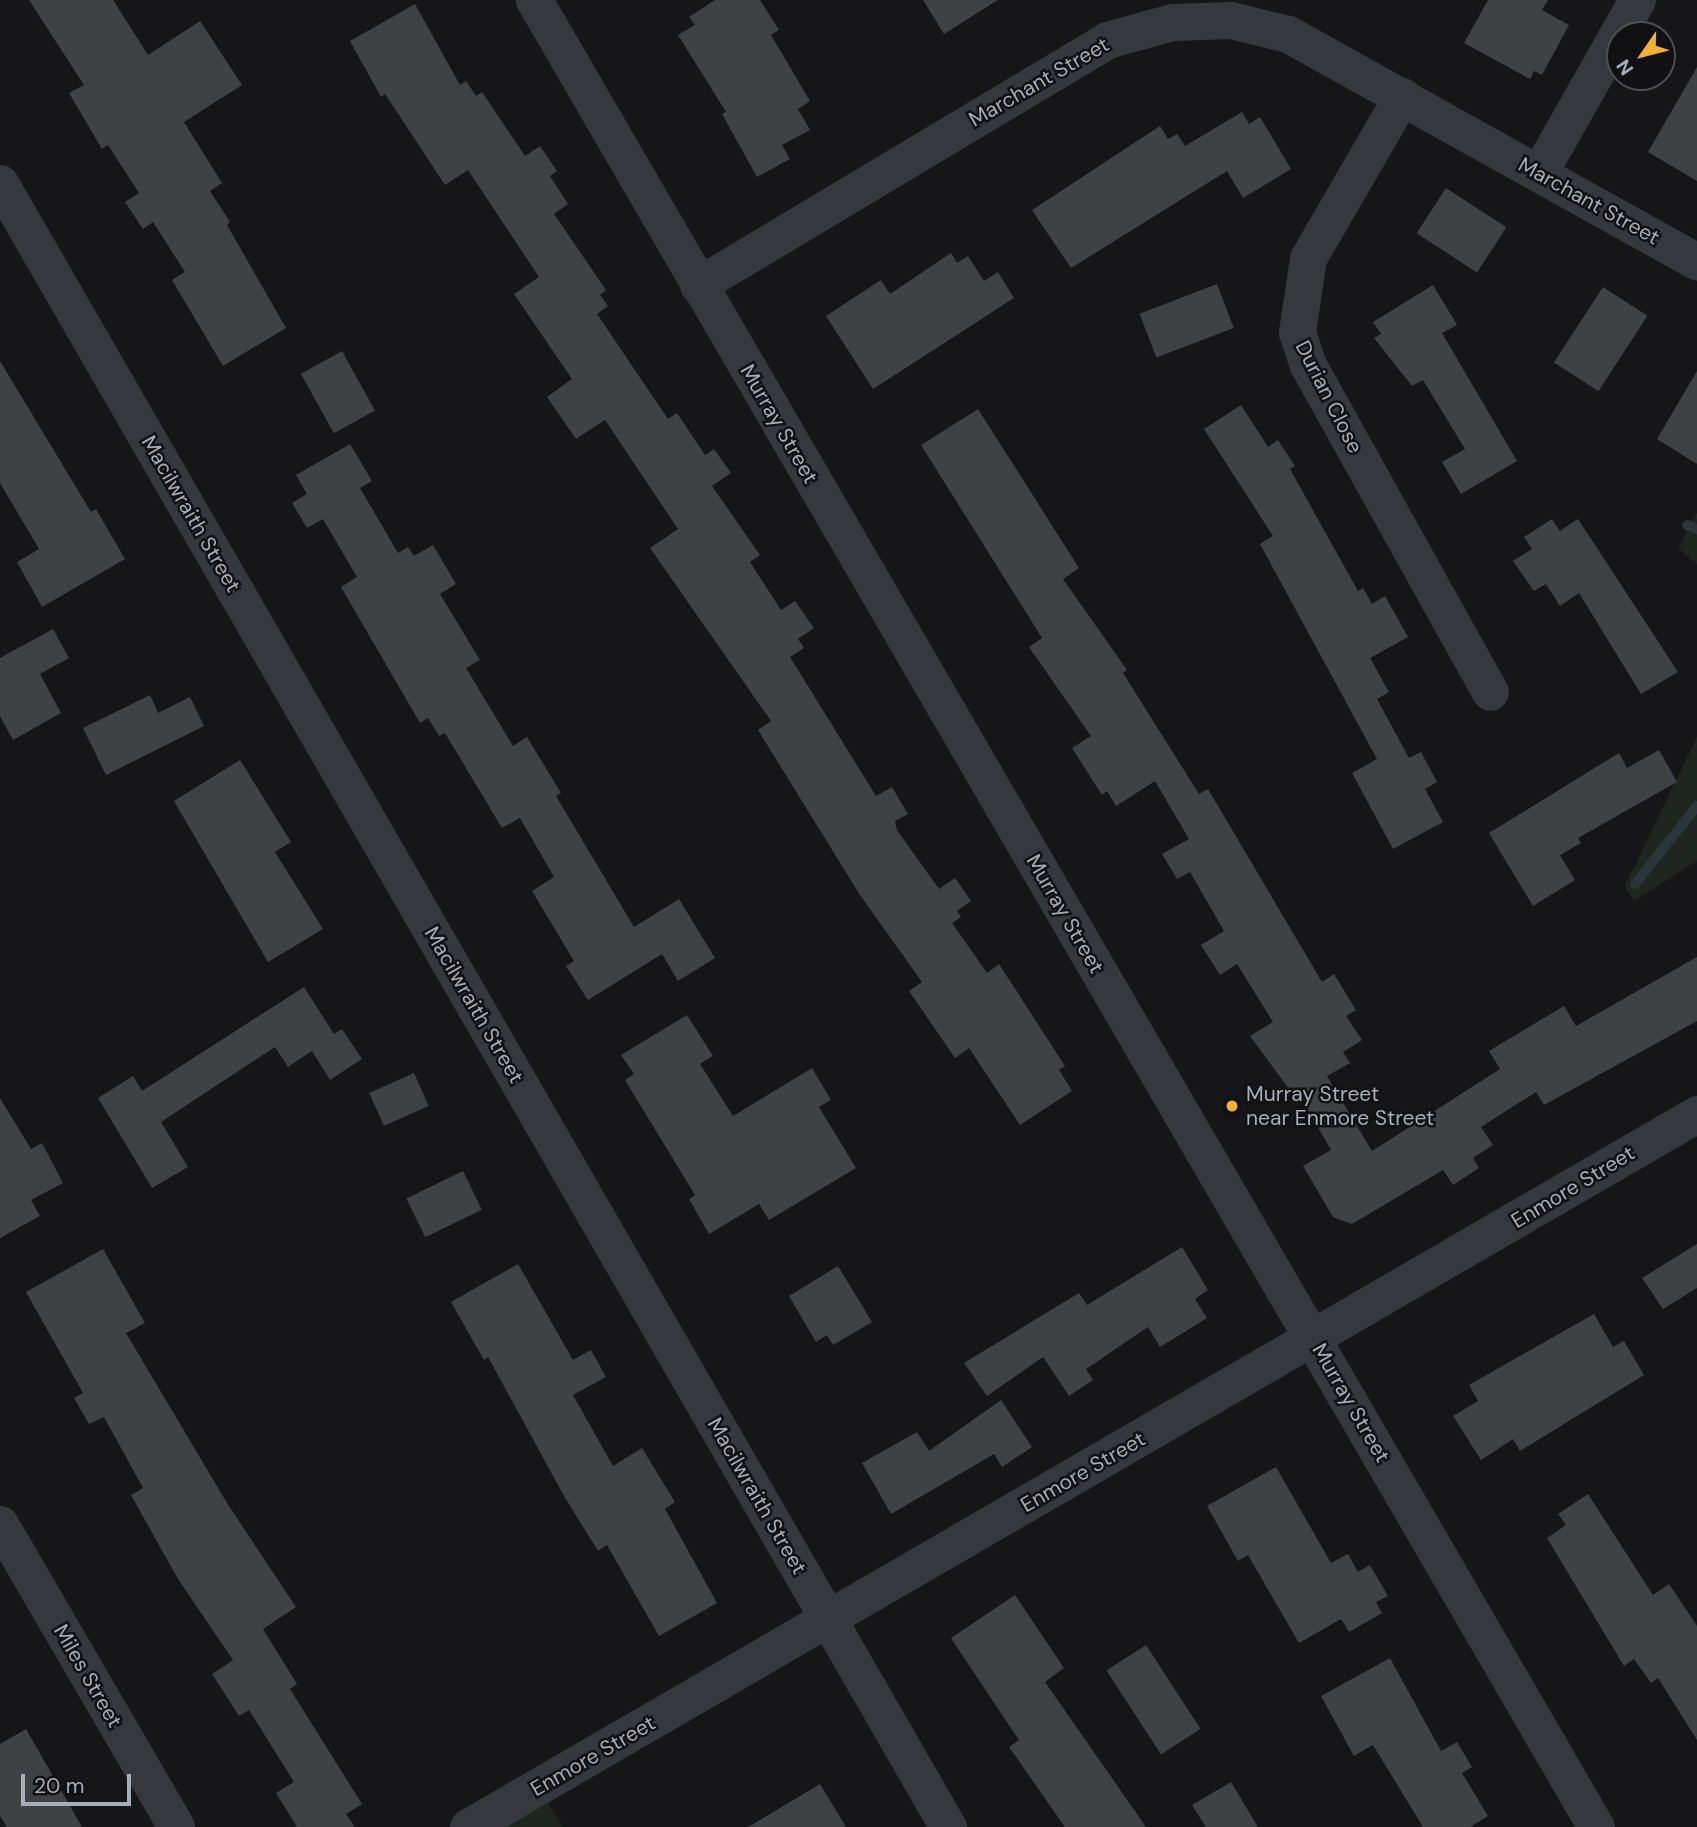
<!DOCTYPE html>
<style>
body{margin:0}
#map{position:relative;width:1697px;height:1827px;overflow:hidden;background:#161618;font-family:"DM Sans",sans-serif}
div>[style]{position:absolute}
[style*='--x']{left:calc(var(--x)*1px);top:calc(var(--y)*1px);width:calc(var(--w)*1px);rotate:calc(var(--a)*1deg)}
.green>*{inset:0;background:#1e261f}
.stream>*{height:10px;margin:-5px;padding:0 5px;transform-origin:5px;border-radius:5px;background:#2c353c}
.building>*{inset:0;background:#404145;transform-origin:0 0}
.minor>*{height:37px;margin:-18.5px;padding:0 18.5px;transform-origin:18.5px;border-radius:18.5px;background:#37383d}
.dots>*{width:19px;height:19px;translate:-50% -50%;box-sizing:border-box;border:4px solid #111113;border-radius:50%}
span{translate:-50% -50%;white-space:nowrap;text-align:center;line-height:1.15;-webkit-text-stroke:5px #111113;paint-order:stroke}
.street-label{font-size:21px;color:#a8adb8}
.poi-label{font-size:21px;color:#a8adb8}
.left{translate:0 -50%;text-align:left}
.north{position:absolute;left:1606px;top:21px;width:70px;height:70px;box-sizing:border-box;background:#111113;border:2px solid #4d4f55;border-radius:50%;rotate:235deg;font-size:19px;font-weight:700;line-height:28px;text-align:center;color:#a8adb8}
.north::after{content:'';display:block;margin:auto;width:24px;height:32px;background:#f2b134;clip-path:polygon(50% 0,100% 100%,50% 72%,0 100%)}
.scale{position:absolute;left:21px;top:1774px;width:110px;height:32px;box-sizing:border-box;border:4px solid #a8adb8;border-top:0;padding-left:9px;font-size:21px;line-height:24px;white-space:nowrap;color:#a8adb8;-webkit-text-stroke:5px #111113;paint-order:stroke}
</style>
<div id="map">
<div class="green">
<i style="clip-path:polygon(1697px 512px,1697px 564px,1678px 548px)"></i>
<i style="clip-path:polygon(1697px 737px,1697px 861px,1634px 901px,1625px 886px)"></i>
<i style="clip-path:polygon(539px 1788px,563px 1827px,468px 1827px)"></i>
</div>
<div class="stream">
<i style="--x:1687;--y:525;--w:11;--a:22"></i>
<i style="--x:1635;--y:884;--w:100;--a:-51.5"></i>
</div>
<div class="building">
<i style="clip-path:polygon(29px 0,113px 0,148px 55px,200px 21px,242px 85px,184px 122px,222px 183px,210px 191px,230px 222px,227px 225px,286px 328px,223px 366px,172px 280px,185px 272px,153px 222px,143px 229px,125px 202px,139px 193px,108px 145px,102px 149px,69px 93px,84px 85px)"></i>
<i style="clip-path:polygon(715px 0,760px 0,779px 30px,771px 35px,810px 101px,798px 109px,810px 130px,782px 145px,790px 159px,757px 177px,722px 114px,726px 112px,678px 35px,695px 25px,689px 17px)"></i>
<i style="clip-path:polygon(923px 0,998px 0,944px 34px)"></i>
<i style="clip-path:polygon(1488px 0,1548px 0,1542px 10px,1569px 25px,1542px 75px,1534px 71px,1530px 79px,1464px 43px)"></i>
<i style="clip-path:polygon(415px 4px,460px 85px,466px 81px,476px 96px,482px 92px,525px 156px,540px 146px,557px 171px,550px 176px,568px 204px,554px 214px,606px 290px,600px 295px,608px 306px,597px 314px,668px 419px,677px 413px,705px 455px,714px 449px,731px 473px,712px 486px,760px 555px,750px 562px,781px 610px,795px 601px,814px 628px,798px 639px,804px 648px,790px 657px,876px 796px,892px 787px,908px 814px,895px 821px,897px 830px,939px 889px,955px 878px,971px 901px,957px 911px,961px 917px,952px 923px,987px 973px,999px 964px,1065px 1066px,1059px 1070px,1072px 1091px,1020px 1125px,969px 1048px,955px 1058px,909px 991px,922px 982px,860px 895px,758px 730px,771px 721px,650px 548px,678px 529px,605px 420px,576px 439px,547px 397px,572px 379px,514px 294px,539px 277px,468px 170px,445px 185px,385px 94px,381px 97px,350px 41px)"></i>
<i style="clip-path:polygon(1697px 67px,1697px 181px,1648px 152px)"></i>
<i style="clip-path:polygon(1242px 112px,1249px 124px,1260px 117px,1291px 169px,1243px 198px,1227px 171px,1071px 268px,1032px 210px,1160px 126px,1168px 139px,1177px 134px,1185px 146px)"></i>
<i style="left:1446px;top:188px;width:72px;height:54px;rotate:33deg"></i>
<i style="clip-path:polygon(951px 253px,957px 263px,968px 256px,984px 281px,998px 272px,1014px 298px,873px 389px,826px 316px,881px 280px,890px 294px)"></i>
<i style="left:1217px;top:284px;width:47px;height:83px;rotate:69deg"></i>
<i style="clip-path:polygon(1433px 285px,1457px 325px,1442px 333px,1517px 461px,1461px 494px,1442px 462px,1465px 449px,1423px 380px,1412px 386px,1374px 338px,1381px 334px,1373px 322px)"></i>
<i style="left:1603px;top:287px;width:53px;height:90px;rotate:33deg"></i>
<i style="left:342px;top:351px;width:68px;height:47px;rotate:61deg"></i>
<i style="clip-path:polygon(0 361px,91px 512px,96px 509px,125px 559px,42px 607px,17px 562px,39px 549px,0 483px)"></i>
<i style="clip-path:polygon(1697px 371px,1697px 464px,1657px 439px)"></i>
<i style="clip-path:polygon(1241px 405px,1268px 447px,1278px 440px,1295px 466px,1290px 469px,1358px 591px,1363px 588px,1372px 604px,1385px 596px,1408px 637px,1370px 658px,1389px 692px,1377px 699px,1409px 758px,1421px 752px,1437px 782px,1425px 789px,1443px 822px,1393px 849px,1352px 773px,1377px 759px,1260px 544px,1273px 536px,1204px 429px)"></i>
<i style="clip-path:polygon(978px 409px,1079px 568px,1063px 579px,1127px 670px,1123px 673px,1199px 794px,1208px 789px,1322px 982px,1334px 974px,1356px 1010px,1346px 1016px,1362px 1040px,1343px 1052px,1350px 1063px,1327px 1076px,1372px 1151px,1500px 1069px,1489px 1051px,1564px 1006px,1576px 1026px,1697px 957px,1697px 1021px,1544px 1105px,1536px 1092px,1481px 1127px,1493px 1145px,1473px 1158px,1479px 1168px,1453px 1185px,1443px 1170px,1352px 1224px,1333px 1217px,1303px 1166px,1331px 1150px,1299px 1094px,1294px 1096px,1250px 1036px,1273px 1022px,1237px 964px,1220px 975px,1201px 945px,1224px 931px,1190px 872px,1177px 879px,1162px 854px,1189px 839px,1155px 781px,1116px 806px,1107px 791px,1102px 795px,1072px 748px,1091px 736px,1029px 647px,1042px 638px,921px 445px)"></i>
<i style="clip-path:polygon(350px 444px,372px 481px,360px 488px,398px 553px,408px 547px,414px 556px,433px 545px,456px 584px,440px 594px,480px 660px,466px 668px,513px 746px,527px 737px,561px 793px,556px 796px,634px 927px,679px 899px,715px 958px,678px 981px,662px 954px,588px 1000px,566px 966px,574px 961px,532px 891px,554px 877px,520px 818px,502px 828px,445px 733px,439px 736px,428px 718px,420px 723px,341px 587px,357px 577px,323px 519px,307px 528px,292px 503px,307px 494px,296px 475px)"></i>
<i style="clip-path:polygon(1552px 519px,1560px 531px,1578px 519px,1678px 672px,1641px 694px,1579px 593px,1560px 606px,1546px 584px,1534px 591px,1513px 561px,1532px 549px,1524px 537px)"></i>
<i style="clip-path:polygon(53px 629px,69px 658px,40px 674px,61px 713px,13px 740px,0 716px,0 658px)"></i>
<i style="clip-path:polygon(150px 695px,158px 713px,190px 697px,204px 726px,106px 775px,83px 728px)"></i>
<i style="clip-path:polygon(1659px 750px,1677px 782px,1578px 838px,1581px 843px,1560px 855px,1575px 880px,1533px 906px,1489px 833px,1619px 753px,1627px 768px)"></i>
<i style="clip-path:polygon(240px 760px,291px 842px,275px 852px,323px 929px,268px 962px,174px 801px)"></i>
<i style="clip-path:polygon(304px 987px,334px 1034px,342px 1029px,362px 1059px,330px 1080px,312px 1051px,288px 1067px,275px 1047px,161px 1122px,188px 1167px,152px 1188px,98px 1098px,133px 1076px,142px 1091px)"></i>
<i style="clip-path:polygon(687px 1015px,713px 1056px,700px 1064px,733px 1116px,812px 1068px,831px 1100px,819px 1107px,856px 1168px,769px 1220px,759px 1204px,709px 1234px,689px 1199px,695px 1195px,625px 1080px,634px 1074px,621px 1055px)"></i>
<i style="left:414px;top:1073px;width:36px;height:49px;rotate:66deg"></i>
<i style="clip-path:polygon(0 1098px,31px 1149px,42px 1143px,63px 1183px,31px 1200px,40px 1216px,0 1238px)"></i>
<i style="left:463px;top:1171px;width:43px;height:63px;rotate:64deg"></i>
<i style="clip-path:polygon(1697px 1244px,1697px 1288px,1663px 1309px,1642px 1278px)"></i>
<i style="clip-path:polygon(1182px 1247px,1208px 1290px,1195px 1299px,1207px 1318px,1160px 1347px,1148px 1327px,1086px 1369px,1093px 1380px,1069px 1396px,1043px 1357px,987px 1396px,964px 1363px,1079px 1293px,1087px 1305px)"></i>
<i style="clip-path:polygon(103px 1249px,145px 1323px,126px 1333px,227px 1503px,296px 1607px,263px 1629px,297px 1684px,290px 1689px,362px 1804px,346px 1814px,355px 1827px,297px 1827px,276px 1793px,294px 1782px,249px 1710px,239px 1716px,212px 1674px,233px 1660px,178px 1579px,131px 1495px,143px 1488px,104px 1417px,89px 1424px,74px 1398px,83px 1393px,26px 1292px)"></i>
<i style="clip-path:polygon(518px 1264px,573px 1360px,591px 1350px,606px 1377px,573px 1395px,613px 1466px,642px 1448px,675px 1502px,665px 1509px,717px 1603px,659px 1636px,607px 1545px,598px 1551px,564px 1496px,488px 1357px,484px 1360px,451px 1302px)"></i>
<i style="clip-path:polygon(838px 1266px,872px 1322px,833px 1345px,827px 1335px,816px 1342px,789px 1296px)"></i>
<i style="clip-path:polygon(1594px 1314px,1613px 1347px,1624px 1341px,1644px 1375px,1520px 1451px,1513px 1439px,1481px 1460px,1453px 1416px,1478px 1401px,1469px 1385px)"></i>
<i style="clip-path:polygon(1001px 1400px,1032px 1447px,1002px 1467px,994px 1454px,891px 1514px,862px 1463px,917px 1432px,929px 1451px)"></i>
<i style="clip-path:polygon(1276px 1467px,1331px 1563px,1348px 1554px,1358px 1572px,1370px 1565px,1388px 1596px,1376px 1602px,1382px 1613px,1349px 1632px,1341px 1619px,1299px 1643px,1248px 1555px,1238px 1561px,1207px 1506px)"></i>
<i style="clip-path:polygon(1588px 1494px,1653px 1595px,1669px 1584px,1697px 1626px,1697px 1740px,1658px 1678px,1651px 1683px,1634px 1659px,1624px 1666px,1547px 1538px,1566px 1525px,1558px 1514px)"></i>
<i style="clip-path:polygon(1015px 1595px,1064px 1668px,1045px 1682px,1146px 1827px,1065px 1827px,1009px 1747px,1019px 1740px,951px 1638px)"></i>
<i style="left:1146px;top:1645px;width:100px;height:47px;rotate:57deg"></i>
<i style="clip-path:polygon(1390px 1658px,1441px 1751px,1457px 1742px,1472px 1767px,1462px 1773px,1488px 1816px,1470px 1827px,1423px 1827px,1373px 1745px,1354px 1756px,1321px 1696px)"></i>
<i style="clip-path:polygon(26px 1729px,57px 1783px,82px 1827px,7px 1827px,0 1816px,0 1744px)"></i>
<i style="clip-path:polygon(1231px 1782px,1258px 1827px,1206px 1827px,1192px 1805px)"></i>
<i style="clip-path:polygon(820px 1784px,846px 1827px,748px 1827px)"></i>
</div>
<div class="minor">
<i style="--x:534;--y:0;--w:2113;--a:59.83"></i>
<i style="--x:1402;--y:96;--w:187;--a:120.1"></i>
<i style="--x:1308;--y:258;--w:75;--a:98.5"></i>
<i style="--x:1297;--y:332;--w:35;--a:72"></i>
<i style="--x:1308;--y:365;--w:374;--a:60.9"></i>
<i style="--x:1539;--y:173;--w:199;--a:-60.5"></i>
<i style="--x:0;--y:183;--w:1898;--a:60.03"></i>
<i style="--x:698;--y:285;--w:477;--a:-30.9"></i>
<i style="--x:1107;--y:40;--w:67;--a:-15.5"></i>
<i style="--x:1172;--y:22;--w:59;--a:-1.9"></i>
<i style="--x:1231;--y:20;--w:59;--a:13.8"></i>
<i style="--x:1288;--y:34;--w:468;--a:29.1"></i>
<i style="--x:0;--y:1524;--w:350;--a:59.8"></i>
<i style="--x:468;--y:1827;--w:1421;--a:-30.12"></i>
</div>
<div class="dots">
<i style="left:1232px;top:1106px;background:#f2b134"></i>
</div>
<div class="street-label">
<span style="left:1039px;top:82px;rotate:-30deg">Marchant Street</span>
<span style="left:1589px;top:201px;rotate:29deg">Marchant Street</span>
<span style="left:1329px;top:397px;rotate:63deg">Durian Close</span>
<span style="left:779px;top:424px;rotate:60deg">Murray Street</span>
<span style="left:191px;top:514px;rotate:60deg">Macilwraith Street</span>
<span style="left:1065px;top:914px;rotate:60deg">Murray Street</span>
<span style="left:474px;top:1005px;rotate:60deg">Macilwraith Street</span>
<span style="left:1573px;top:1187px;rotate:-31deg">Enmore Street</span>
<span style="left:1351px;top:1403px;rotate:60deg">Murray Street</span>
<span style="left:1083px;top:1472px;rotate:-30deg">Enmore Street</span>
<span style="left:757px;top:1496px;rotate:60deg">Macilwraith Street</span>
<span style="left:88px;top:1676px;rotate:60deg">Miles Street</span>
<span style="left:593px;top:1756px;rotate:-30deg">Enmore Street</span>
</div>
<div class="poi-label">
<span class="left" style="left:1246px;top:1106px">Murray Street<br>near Enmore Street</span>
</div>
<div class="north">N</div>
<div class="scale">20 m</div>
</div>
